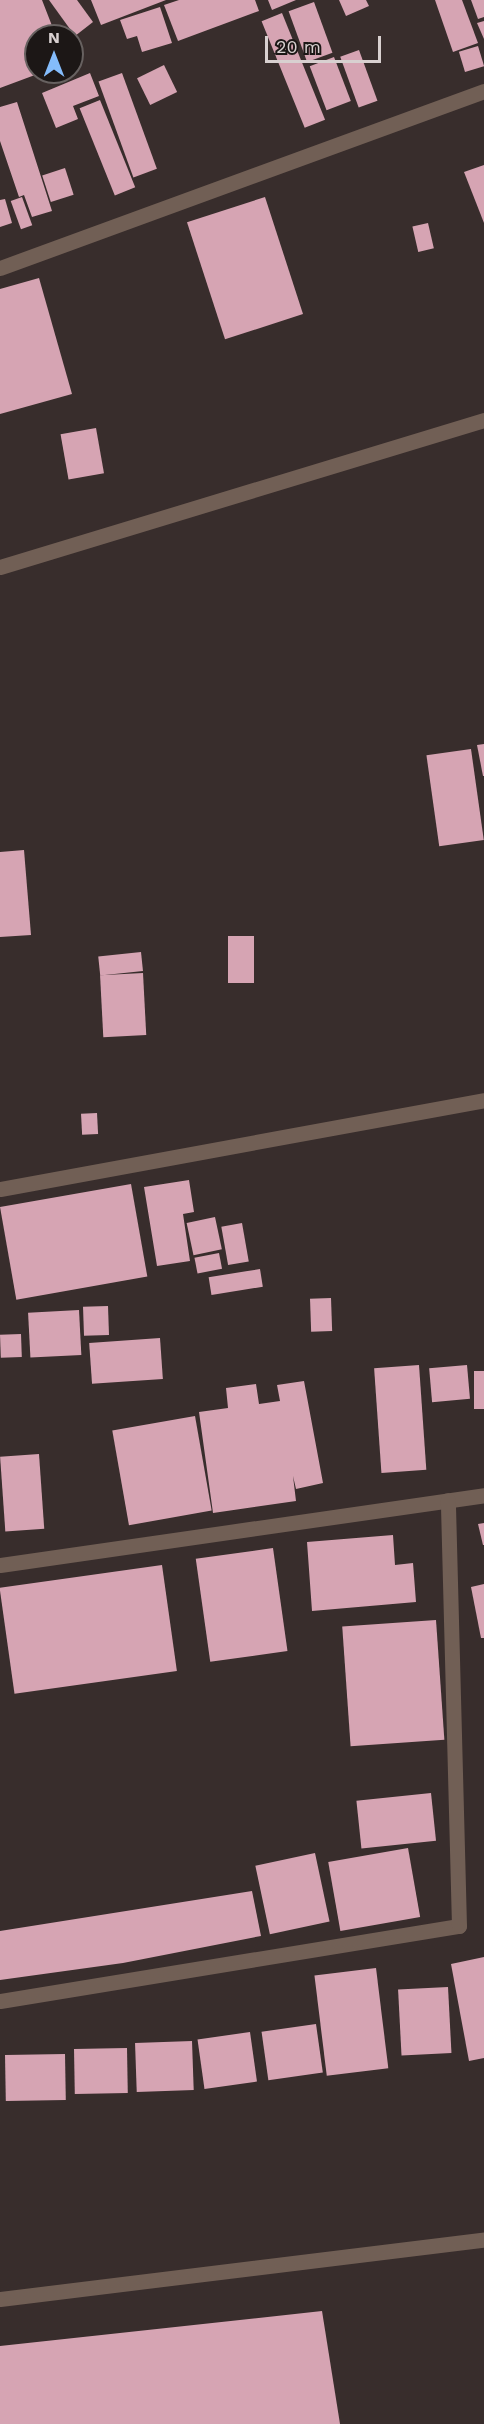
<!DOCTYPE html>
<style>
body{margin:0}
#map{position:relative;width:484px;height:2424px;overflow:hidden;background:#382d2c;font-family:"Work Sans",sans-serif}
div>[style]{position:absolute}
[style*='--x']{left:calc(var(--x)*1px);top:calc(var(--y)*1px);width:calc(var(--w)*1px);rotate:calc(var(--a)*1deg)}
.building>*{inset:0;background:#d6a4b3;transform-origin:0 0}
.street>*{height:15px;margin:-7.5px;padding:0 7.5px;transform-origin:7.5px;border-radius:7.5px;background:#715f55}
span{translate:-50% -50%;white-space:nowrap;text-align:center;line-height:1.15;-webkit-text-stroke:6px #1c1716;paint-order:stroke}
.north{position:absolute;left:24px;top:24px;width:60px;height:60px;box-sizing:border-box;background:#1c1716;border:2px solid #676160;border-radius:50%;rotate:0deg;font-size:16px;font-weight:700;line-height:24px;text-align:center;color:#d8d0d0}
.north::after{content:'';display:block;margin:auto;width:21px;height:27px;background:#84bcfb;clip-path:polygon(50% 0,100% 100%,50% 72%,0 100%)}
.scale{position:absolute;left:265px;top:36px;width:116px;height:27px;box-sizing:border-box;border:3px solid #d8d0d0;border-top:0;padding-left:8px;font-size:18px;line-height:21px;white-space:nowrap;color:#d8d0d0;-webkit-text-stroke:4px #1c1716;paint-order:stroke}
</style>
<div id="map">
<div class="building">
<i style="clip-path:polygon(0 0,42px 0,56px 36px,36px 36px,36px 72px,43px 72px,0 88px)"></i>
<i style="clip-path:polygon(49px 0,77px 0,93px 22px,75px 36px)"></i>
<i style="clip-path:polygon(91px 0,166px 0,101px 25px)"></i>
<i style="clip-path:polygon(179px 0,255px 0,259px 11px,178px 41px,164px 5px)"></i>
<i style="clip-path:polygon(268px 0,296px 0,272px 10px)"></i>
<i style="clip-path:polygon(339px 0,366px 0,369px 6px,346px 16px)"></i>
<i style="clip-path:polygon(435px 0,462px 0,478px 43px,453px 52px)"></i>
<i style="clip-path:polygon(471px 0,484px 0,484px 17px,478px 19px)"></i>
<i style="left:314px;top:2px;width:54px;height:27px;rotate:70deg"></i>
<i style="clip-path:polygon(160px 7px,172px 43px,142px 52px,137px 36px,127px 39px,120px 20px)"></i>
<i style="left:282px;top:13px;width:115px;height:22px;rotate:68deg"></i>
<i style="clip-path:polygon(484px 21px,484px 39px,477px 23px)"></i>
<i style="left:478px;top:46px;width:21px;height:20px;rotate:73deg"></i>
<i style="left:359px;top:50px;width:54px;height:20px;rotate:70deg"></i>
<i style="left:334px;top:57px;width:47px;height:26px;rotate:69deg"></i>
<i style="left:164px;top:65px;width:30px;height:30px;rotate:64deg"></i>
<i style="clip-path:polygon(90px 73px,99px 96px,73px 106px,78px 119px,56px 128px,42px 93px)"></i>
<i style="left:122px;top:73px;width:102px;height:25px;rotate:70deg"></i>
<i style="left:100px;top:100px;width:94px;height:22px;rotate:68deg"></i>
<i style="clip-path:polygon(17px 102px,52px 211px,32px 217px,24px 195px,19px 197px,0 141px,0 107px)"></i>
<i style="clip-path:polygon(484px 165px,484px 223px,464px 172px)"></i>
<i style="left:65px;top:168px;width:28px;height:24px;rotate:72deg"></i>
<i style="left:22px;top:197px;width:30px;height:12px;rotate:70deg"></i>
<i style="left:265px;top:197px;width:123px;height:82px;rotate:72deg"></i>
<i style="clip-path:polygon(5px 199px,12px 223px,0 227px,0 200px)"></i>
<i style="left:428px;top:223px;width:26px;height:16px;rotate:77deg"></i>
<i style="clip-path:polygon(39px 278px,72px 394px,0 414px,0 289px)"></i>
<i style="left:96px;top:428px;width:46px;height:36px;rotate:80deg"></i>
<i style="clip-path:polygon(484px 744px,484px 776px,483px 776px,477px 745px)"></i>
<i style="left:471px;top:749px;width:92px;height:45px;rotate:82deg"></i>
<i style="clip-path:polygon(24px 850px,31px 935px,0 937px,0 852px)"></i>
<i style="left:228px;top:936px;width:26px;height:47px"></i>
<i style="left:141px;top:952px;width:19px;height:43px;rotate:84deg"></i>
<i style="left:143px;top:973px;width:62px;height:43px;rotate:87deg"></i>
<i style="left:97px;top:1113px;width:21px;height:16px;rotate:87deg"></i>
<i style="clip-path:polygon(189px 1180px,194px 1212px,183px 1214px,190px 1261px,157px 1266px,144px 1187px)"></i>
<i style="left:131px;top:1184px;width:94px;height:133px;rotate:80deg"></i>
<i style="left:215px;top:1217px;width:33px;height:29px;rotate:78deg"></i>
<i style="left:242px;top:1223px;width:39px;height:21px;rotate:80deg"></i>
<i style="left:219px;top:1253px;width:16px;height:25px;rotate:79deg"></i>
<i style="left:260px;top:1269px;width:18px;height:52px;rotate:81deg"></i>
<i style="left:331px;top:1298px;width:33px;height:21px;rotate:88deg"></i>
<i style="left:108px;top:1306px;width:29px;height:25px;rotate:88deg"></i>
<i style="left:79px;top:1310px;width:45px;height:51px;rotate:87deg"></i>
<i style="left:21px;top:1334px;width:23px;height:21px;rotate:88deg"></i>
<i style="left:160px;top:1338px;width:41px;height:71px;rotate:86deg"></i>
<i style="left:419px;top:1365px;width:105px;height:45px;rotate:86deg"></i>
<i style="left:467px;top:1365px;width:34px;height:38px;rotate:85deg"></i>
<i style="left:474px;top:1371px;width:10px;height:38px"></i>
<i style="clip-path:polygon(304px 1381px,323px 1483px,296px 1489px,293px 1476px,296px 1501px,213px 1513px,199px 1412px,228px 1408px,226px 1388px,256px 1384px,259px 1404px,280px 1401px,277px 1385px)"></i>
<i style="left:195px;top:1416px;width:96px;height:84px;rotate:80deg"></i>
<i style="left:39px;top:1454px;width:75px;height:39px;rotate:86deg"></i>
<i style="clip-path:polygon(484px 1523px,484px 1545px,483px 1545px,478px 1524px)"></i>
<i style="clip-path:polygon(393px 1535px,395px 1565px,413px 1563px,416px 1602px,312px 1611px,307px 1542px)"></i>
<i style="left:273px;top:1548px;width:104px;height:78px;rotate:82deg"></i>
<i style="left:162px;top:1565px;width:107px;height:164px;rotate:82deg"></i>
<i style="clip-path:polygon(484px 1584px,484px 1638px,481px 1638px,471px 1587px)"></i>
<i style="left:436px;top:1620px;width:120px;height:94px;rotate:86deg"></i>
<i style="left:431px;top:1793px;width:48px;height:75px;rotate:84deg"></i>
<i style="left:408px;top:1848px;width:70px;height:81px;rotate:80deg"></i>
<i style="left:315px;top:1853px;width:70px;height:61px;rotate:78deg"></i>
<i style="clip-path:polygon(252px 1891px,261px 1936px,123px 1963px,0 1980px,0 1931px)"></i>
<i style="clip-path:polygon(484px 1957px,484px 2058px,469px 2061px,451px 1964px)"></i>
<i style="left:376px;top:1968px;width:101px;height:62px;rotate:83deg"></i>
<i style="left:448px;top:1987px;width:66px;height:50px;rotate:87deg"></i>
<i style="left:316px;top:2024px;width:49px;height:55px;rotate:82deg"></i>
<i style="left:250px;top:2032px;width:50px;height:53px;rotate:82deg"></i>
<i style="left:192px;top:2041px;width:49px;height:57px;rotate:88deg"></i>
<i style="left:127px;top:2048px;width:45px;height:53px;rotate:89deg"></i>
<i style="left:65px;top:2054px;width:46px;height:60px;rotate:89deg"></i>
<i style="clip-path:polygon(322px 2311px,340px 2424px,0 2424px,0 2346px)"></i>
</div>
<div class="street">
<i style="--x:0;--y:268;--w:515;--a:-20.09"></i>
<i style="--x:0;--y:567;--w:506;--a:-16.89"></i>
<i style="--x:0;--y:1189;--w:492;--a:-10.4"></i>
<i style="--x:0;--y:1565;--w:489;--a:-8.2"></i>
<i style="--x:0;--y:2001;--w:465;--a:-9.3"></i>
<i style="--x:459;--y:1926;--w:426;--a:-91.5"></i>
<i style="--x:0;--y:2299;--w:488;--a:-7"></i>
</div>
<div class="north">N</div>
<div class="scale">20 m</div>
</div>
